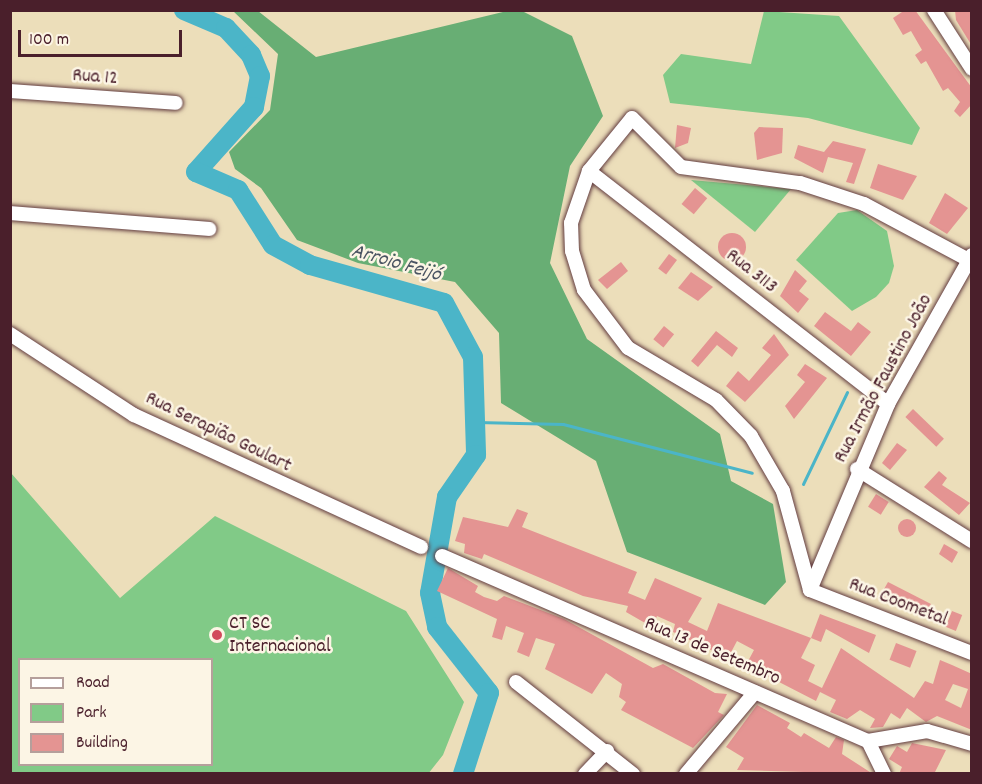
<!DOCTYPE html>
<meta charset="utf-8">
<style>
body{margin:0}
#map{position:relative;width:982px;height:784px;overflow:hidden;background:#ecdeba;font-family:Dekko,sans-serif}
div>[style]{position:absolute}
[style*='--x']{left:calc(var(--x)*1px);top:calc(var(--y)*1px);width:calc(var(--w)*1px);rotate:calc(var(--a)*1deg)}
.green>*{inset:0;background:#81ca87}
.forest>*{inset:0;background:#68ae74}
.stream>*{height:3px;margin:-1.5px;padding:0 1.5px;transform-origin:1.5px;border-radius:1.5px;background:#4bb5c8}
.river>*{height:20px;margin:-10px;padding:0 10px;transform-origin:10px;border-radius:10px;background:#4bb5c8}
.building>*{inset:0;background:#e49492;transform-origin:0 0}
.round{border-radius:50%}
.roads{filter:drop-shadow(0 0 2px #623c40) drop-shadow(0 0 2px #623c40)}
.minor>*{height:14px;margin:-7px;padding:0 7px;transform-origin:7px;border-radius:7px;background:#fff}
.dots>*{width:16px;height:16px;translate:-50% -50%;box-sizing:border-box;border:3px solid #fcf5e5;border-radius:50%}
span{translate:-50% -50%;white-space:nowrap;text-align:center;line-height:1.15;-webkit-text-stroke:5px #fcf5e5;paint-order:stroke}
.street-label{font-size:20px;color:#4a1f2b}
.poi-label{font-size:20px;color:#4a1f2b}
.left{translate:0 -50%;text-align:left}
.water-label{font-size:21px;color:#4a5462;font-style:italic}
.frame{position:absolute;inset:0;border:12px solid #4a1f2b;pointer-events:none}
.legend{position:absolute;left:18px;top:658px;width:195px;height:108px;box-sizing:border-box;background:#fcf5e5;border:2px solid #b59f9b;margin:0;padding:8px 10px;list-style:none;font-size:18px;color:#4a1f2b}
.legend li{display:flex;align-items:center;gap:12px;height:30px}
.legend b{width:30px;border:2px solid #b59f9b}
.scale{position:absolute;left:18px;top:30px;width:164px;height:27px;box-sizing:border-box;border:3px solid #4a1f2b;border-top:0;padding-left:8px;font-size:18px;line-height:21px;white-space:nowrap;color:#4a1f2b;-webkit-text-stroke:4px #fcf5e5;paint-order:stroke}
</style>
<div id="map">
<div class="green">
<i style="clip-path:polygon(764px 11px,839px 16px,920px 128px,912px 145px,808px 118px,670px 103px,663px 75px,681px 54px,751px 64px)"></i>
<i style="clip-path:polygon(691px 180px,791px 189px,755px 232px)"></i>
<i style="clip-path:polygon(857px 210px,887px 231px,894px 266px,889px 283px,876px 297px,852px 311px,796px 260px,838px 213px)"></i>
<i style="clip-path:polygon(evenodd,11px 473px,120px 598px,215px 516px,406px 611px,464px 702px,443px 755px,428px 774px,11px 773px,11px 473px,20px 660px,212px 660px,212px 764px,20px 764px,20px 660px)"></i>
</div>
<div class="forest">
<i style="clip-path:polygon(233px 11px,258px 11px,316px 57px,507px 11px,522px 11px,572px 36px,603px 116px,570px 166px,550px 263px,587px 339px,720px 434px,731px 481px,773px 504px,786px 582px,765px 605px,627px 552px,596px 461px,501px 403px,499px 333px,455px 282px,358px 263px,297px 240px,261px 188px,235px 169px,229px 152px,270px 110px,278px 54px)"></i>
</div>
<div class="stream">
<i style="--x:476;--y:422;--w:87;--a:1.3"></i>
<i style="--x:563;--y:424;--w:195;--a:14.5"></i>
<i style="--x:803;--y:484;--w:102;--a:-64.4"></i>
</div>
<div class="river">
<i style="--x:184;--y:10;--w:46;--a:23.2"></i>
<i style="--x:226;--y:28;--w:37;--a:47"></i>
<i style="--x:251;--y:55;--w:23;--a:67"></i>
<i style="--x:260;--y:76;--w:32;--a:101"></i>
<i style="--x:254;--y:107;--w:87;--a:131.7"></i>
<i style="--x:196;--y:172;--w:46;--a:23.2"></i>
<i style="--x:238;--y:190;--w:65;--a:57.5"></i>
<i style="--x:273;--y:245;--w:42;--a:28.4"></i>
<i style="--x:310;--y:265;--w:139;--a:15.8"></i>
<i style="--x:444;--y:303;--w:61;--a:61.8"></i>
<i style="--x:473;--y:357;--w:98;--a:88.2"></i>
<i style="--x:476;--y:455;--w:51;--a:124.6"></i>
<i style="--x:447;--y:497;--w:97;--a:100"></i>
<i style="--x:430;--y:593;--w:35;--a:78"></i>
<i style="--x:437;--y:627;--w:84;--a:51.8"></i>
<i style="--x:489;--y:693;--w:85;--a:107.8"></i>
</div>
<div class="building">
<i style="clip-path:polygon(905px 10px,915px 10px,972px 88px,972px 104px,960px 117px,954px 111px,960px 102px,948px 88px,943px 91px,926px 61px,921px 64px,915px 55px,922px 50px,911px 31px,903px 35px,893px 18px)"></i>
<i style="clip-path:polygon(955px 10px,972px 10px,972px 46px,956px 20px)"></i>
<i style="clip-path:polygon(677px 125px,691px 128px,688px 143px,675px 148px)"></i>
<i style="clip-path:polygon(759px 127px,783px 128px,782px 153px,757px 160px,754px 133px)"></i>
<i style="clip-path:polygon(833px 141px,866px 149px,854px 184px,846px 182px,853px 163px,828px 157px,823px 173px,794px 158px,798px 145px,824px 152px)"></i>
<i style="clip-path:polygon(878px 164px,917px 176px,903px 200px,870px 188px)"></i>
<i style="left:695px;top:188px;width:16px;height:21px;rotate:40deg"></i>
<i style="clip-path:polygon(945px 193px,968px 208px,947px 234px,929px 223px)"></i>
<i class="round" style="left:718px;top:233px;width:28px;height:28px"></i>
<i style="left:669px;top:254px;width:10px;height:18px;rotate:37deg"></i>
<i style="clip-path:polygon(621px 262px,628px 271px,607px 289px,598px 280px)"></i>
<i style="clip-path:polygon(795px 270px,807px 281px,799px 291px,809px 299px,798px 313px,780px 296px)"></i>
<i style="clip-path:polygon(691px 272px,713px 287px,698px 301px,678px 288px)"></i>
<i style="clip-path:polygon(825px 312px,851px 331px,858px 322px,871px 332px,851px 356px,814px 326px)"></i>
<i style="left:664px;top:326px;width:13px;height:17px;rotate:39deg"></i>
<i style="clip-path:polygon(716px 331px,738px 348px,732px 357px,717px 345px,698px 367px,691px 361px)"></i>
<i style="clip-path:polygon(774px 334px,789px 355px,745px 402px,726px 386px,738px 371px,749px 381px,771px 355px,762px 348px)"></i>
<i style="clip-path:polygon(805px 364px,827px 378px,794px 419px,785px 406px,805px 382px,797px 375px)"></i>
<i style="left:913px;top:409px;width:43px;height:11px;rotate:44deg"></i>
<i style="clip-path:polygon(897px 443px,907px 450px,890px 470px,882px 463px)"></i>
<i style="clip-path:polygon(939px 471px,947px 478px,942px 485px,970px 503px,959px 515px,924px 487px)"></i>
<i style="left:876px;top:494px;width:15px;height:15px;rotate:32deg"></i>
<i style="clip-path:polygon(evenodd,517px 509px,528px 513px,522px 527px,637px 572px,628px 593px,645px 600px,655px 578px,702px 598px,688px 622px,707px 631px,718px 603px,811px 638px,801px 658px,815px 665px,808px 681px,822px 688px,841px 648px,914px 698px,925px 681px,933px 684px,940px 660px,952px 665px,972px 674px,972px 730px,937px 716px,926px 722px,907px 708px,900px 719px,891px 713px,883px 727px,870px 728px,875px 719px,860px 710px,847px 719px,830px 712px,836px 700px,820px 692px,816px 701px,746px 665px,754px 650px,737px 641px,728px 658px,673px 632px,675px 624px,657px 616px,652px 627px,626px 612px,628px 606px,583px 596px,484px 554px,482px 559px,464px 553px,465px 544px,455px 541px,463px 517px,508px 527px,517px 509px,953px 684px,968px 689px,961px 708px,945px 700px,953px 684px)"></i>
<i class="round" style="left:898px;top:519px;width:18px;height:18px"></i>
<i style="clip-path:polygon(944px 544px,958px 552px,952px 563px,939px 554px)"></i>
<i style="clip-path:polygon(448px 568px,478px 586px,475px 592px,484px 597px,497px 601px,504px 596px,564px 619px,653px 668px,663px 664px,715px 693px,727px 694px,718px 712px,724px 715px,693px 748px,621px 710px,626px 702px,619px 697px,622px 684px,606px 673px,592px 694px,545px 669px,555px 644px,536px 638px,529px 657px,517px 652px,524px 633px,506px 626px,502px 640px,492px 637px,497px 619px,437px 591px)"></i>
<i style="clip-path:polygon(888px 582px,931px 604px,924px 618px,879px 598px)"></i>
<i style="left:952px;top:611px;width:11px;height:17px;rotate:22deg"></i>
<i style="clip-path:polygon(820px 614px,876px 635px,869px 653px,826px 629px,821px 642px,811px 638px)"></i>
<i style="left:896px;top:643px;width:22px;height:18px;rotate:21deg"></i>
<i style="clip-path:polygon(757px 705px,790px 723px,787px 728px,801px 737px,804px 733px,829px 748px,836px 737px,844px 740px,842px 754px,873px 774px,737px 770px,744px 758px,726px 747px)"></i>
<i style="clip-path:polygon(912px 743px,946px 750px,934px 774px,899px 774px,902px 767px,889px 759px,897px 746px,907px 752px)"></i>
</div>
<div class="roads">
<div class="minor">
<i style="--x:934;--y:10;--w:70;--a:57.2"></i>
<i style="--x:10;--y:91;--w:166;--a:4.1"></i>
<i style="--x:589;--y:171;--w:379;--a:37.9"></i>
<i style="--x:10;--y:213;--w:200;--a:4.6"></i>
<i style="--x:10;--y:334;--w:148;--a:33.2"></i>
<i style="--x:134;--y:415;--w:316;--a:24.7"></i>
<i style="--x:857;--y:469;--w:136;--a:32.1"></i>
<i style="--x:442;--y:556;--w:464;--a:23.5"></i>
<i style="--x:868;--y:741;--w:60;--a:-9.6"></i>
<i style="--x:927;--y:731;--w:47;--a:16.1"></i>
<i style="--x:810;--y:590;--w:103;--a:-105.3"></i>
<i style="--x:783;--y:491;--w:64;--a:-120.2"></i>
<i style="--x:751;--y:436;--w:50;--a:-134.2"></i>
<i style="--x:716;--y:400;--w:102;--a:-149.4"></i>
<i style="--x:628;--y:348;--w:73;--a:-127.2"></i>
<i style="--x:584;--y:290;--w:41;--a:-107.1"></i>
<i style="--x:572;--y:251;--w:28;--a:-92"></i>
<i style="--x:571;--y:223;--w:55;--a:-70.9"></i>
<i style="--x:589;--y:171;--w:68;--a:-50.9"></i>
<i style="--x:632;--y:118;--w:69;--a:45"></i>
<i style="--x:681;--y:167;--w:120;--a:7.7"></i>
<i style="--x:800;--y:183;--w:67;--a:18.2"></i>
<i style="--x:864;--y:204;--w:119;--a:28.1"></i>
<i style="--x:810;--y:590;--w:202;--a:-67.2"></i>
<i style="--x:888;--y:404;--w:171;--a:-60.6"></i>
<i style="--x:810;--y:590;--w:174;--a:21.3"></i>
<i style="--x:516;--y:682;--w:149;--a:38.2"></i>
<i style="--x:868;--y:741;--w:37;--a:64"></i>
<i style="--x:585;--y:774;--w:32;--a:-46"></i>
<i style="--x:686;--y:774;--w:107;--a:-49.9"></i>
</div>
</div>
<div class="dots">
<i style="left:217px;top:635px;background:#d1495b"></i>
</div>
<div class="street-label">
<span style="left:95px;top:78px;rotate:4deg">Rua 12</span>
<span style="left:751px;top:272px;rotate:38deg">Rua 3113</span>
<span style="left:884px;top:379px;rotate:-62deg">Rua Irmão Faustino João</span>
<span style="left:218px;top:433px;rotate:26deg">Rua Serapião Goulart</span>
<span style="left:898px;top:603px;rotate:21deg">Rua Coometal</span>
<span style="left:712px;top:652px;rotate:23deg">Rua 13 de Setembro</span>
</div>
<div class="poi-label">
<span class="left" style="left:229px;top:636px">CT SC<br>Internacional</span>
</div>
<div class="water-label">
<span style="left:396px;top:264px;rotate:16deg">Arroio Feijó</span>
</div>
<div class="frame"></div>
<ul class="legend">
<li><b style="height:8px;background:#fff"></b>Road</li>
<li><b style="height:16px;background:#81ca87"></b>Park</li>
<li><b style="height:16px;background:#e49492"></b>Building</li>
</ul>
<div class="scale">100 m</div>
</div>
